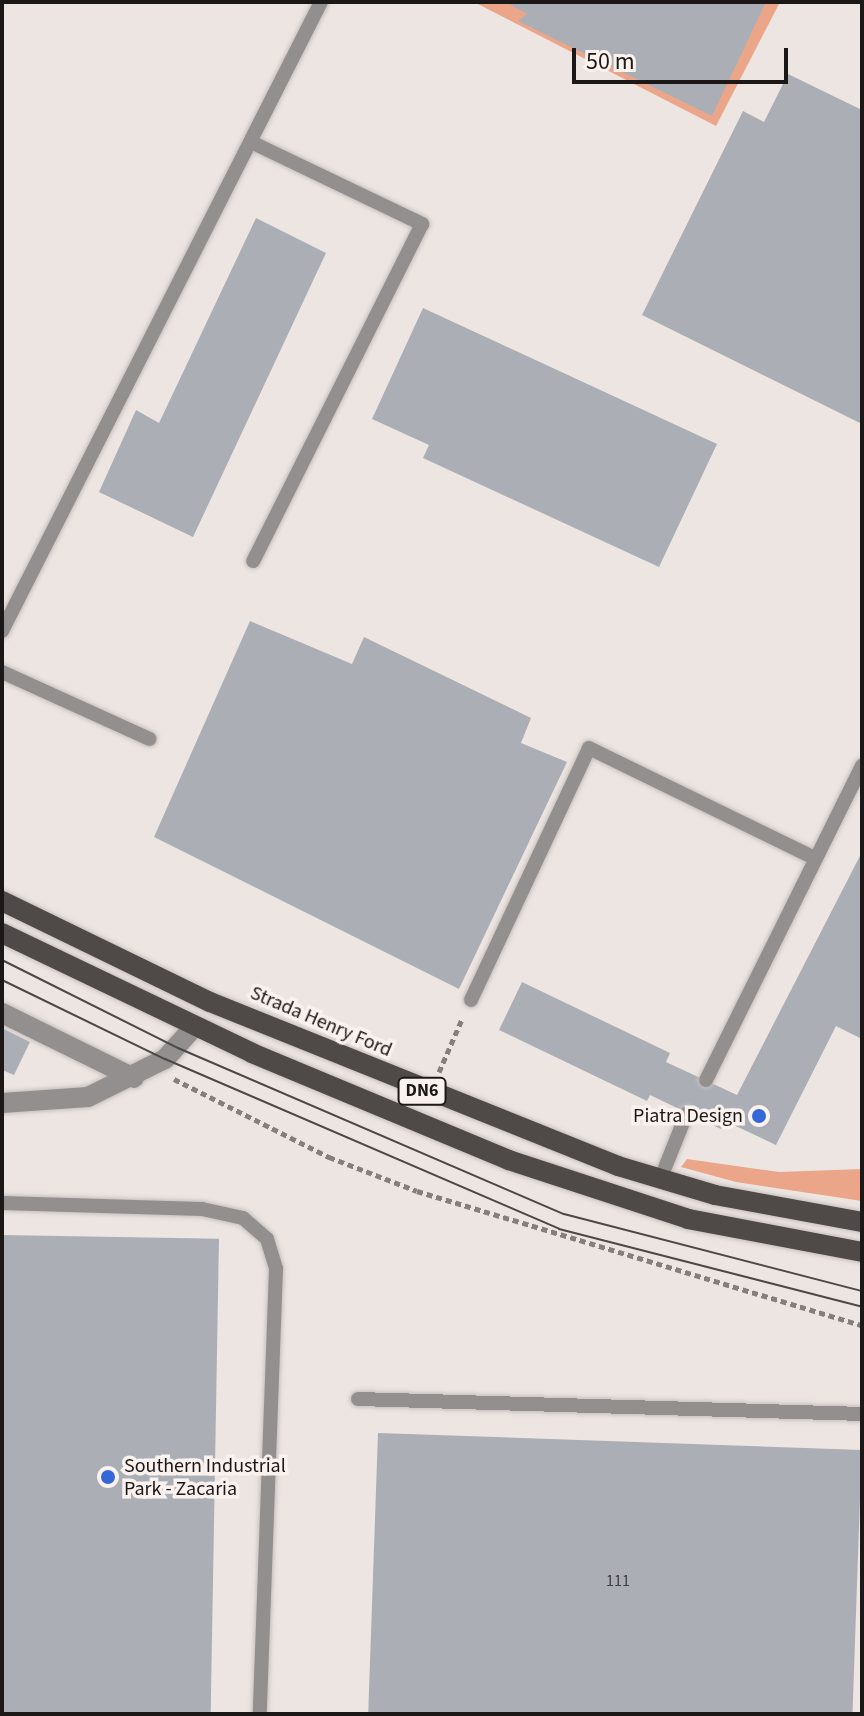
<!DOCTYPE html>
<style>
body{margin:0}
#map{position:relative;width:864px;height:1716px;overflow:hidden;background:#ede5e2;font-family:"Source Sans 3",sans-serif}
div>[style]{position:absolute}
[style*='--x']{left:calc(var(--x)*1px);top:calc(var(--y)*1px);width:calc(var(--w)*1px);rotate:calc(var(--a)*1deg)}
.green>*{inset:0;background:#eba68a}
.building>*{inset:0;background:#abafb5;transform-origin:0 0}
.path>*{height:5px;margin-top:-2.5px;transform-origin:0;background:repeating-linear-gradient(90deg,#847f7d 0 6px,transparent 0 10px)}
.roads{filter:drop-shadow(0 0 2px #c7c0bd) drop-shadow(0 0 2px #c7c0bd)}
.lane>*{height:14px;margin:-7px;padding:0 7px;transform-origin:7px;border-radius:7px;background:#938f8e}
.street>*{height:20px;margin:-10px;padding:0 10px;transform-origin:10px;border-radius:10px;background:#938f8e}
.primary>*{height:20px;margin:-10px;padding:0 10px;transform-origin:10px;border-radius:10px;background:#4f4947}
.tram>*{height:2px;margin:-1px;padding:0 1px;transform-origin:1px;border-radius:1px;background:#4c4846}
.dots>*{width:22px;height:22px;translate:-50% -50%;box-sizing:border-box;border:4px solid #faf2ef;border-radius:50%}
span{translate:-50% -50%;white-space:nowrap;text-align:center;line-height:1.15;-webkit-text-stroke:7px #faf2ef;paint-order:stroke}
.number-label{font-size:16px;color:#3f3e3e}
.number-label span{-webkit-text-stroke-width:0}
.shield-label span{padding:2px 6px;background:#faf2ef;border:2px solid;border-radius:6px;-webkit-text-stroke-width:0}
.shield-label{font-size:18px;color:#1b1817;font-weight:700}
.street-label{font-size:20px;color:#1b1817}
.poi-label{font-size:20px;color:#1b1817}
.right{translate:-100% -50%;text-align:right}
.left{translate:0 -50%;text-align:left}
.frame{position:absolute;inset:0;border:4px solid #1b1817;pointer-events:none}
.scale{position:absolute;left:572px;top:48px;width:216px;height:36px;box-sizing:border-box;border:4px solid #1b1817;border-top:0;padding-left:10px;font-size:24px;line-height:28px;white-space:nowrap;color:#1b1817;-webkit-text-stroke:6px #faf2ef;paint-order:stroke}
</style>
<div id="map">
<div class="green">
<i style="clip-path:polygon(474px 2px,780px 2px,716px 126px)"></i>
<i style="clip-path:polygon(687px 1159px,779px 1172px,862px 1169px,862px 1201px,736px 1182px,681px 1167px)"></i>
</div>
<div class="building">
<i style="clip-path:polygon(506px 2px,766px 2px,712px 116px,518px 21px,527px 14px)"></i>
<i style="clip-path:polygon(788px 74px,862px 110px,862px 424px,642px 315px,743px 111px,764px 122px)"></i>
<i style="clip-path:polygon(256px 218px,326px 253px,193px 537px,99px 492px,136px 410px,159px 423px)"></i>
<i style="clip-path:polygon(423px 308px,717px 444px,659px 567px,423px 458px,429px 445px,372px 419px)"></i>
<i style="clip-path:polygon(250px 621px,352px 664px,364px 637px,531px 718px,521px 743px,567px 762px,459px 989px,154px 837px)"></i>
<i style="clip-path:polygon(862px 852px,862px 1039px,836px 1026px,776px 1145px,725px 1121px,721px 1129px,650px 1095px,647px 1101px,499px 1030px,522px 982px,670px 1053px,666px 1062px,737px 1095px)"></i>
<i style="clip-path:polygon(2px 1028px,30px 1042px,14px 1075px,2px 1070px)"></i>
<i style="left:2px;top:1235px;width:217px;height:479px;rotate:1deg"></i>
<i style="left:378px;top:1433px;width:484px;height:281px;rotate:2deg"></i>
</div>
<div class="path">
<i style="--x:439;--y:1072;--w:58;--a:-66.5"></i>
<i style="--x:174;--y:1079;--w:174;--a:26.7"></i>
<i style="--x:329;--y:1157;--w:94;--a:21.1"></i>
<i style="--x:417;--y:1191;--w:465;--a:16.8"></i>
</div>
<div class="roads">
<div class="lane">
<i style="--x:251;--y:142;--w:190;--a:25.6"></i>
<i style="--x:422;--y:224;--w:377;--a:116.6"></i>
<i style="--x:2;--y:631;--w:705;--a:-63.11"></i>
<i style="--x:2;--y:672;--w:162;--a:24.4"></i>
<i style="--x:471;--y:1000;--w:278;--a:-64.9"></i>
<i style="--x:589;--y:748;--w:251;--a:26"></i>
<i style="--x:706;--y:1080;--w:351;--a:-63.6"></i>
<i style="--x:660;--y:1180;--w:72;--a:-68.1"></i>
<i style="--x:2;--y:1203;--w:200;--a:1.7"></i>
<i style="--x:202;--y:1209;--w:42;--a:12.4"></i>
<i style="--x:243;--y:1218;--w:32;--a:41"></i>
<i style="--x:267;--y:1239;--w:31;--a:73"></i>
<i style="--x:276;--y:1269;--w:445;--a:92.1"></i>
<i style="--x:358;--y:1399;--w:504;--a:1.7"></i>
</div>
<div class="street">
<i style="--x:2;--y:1013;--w:147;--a:26.2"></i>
<i style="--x:2;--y:1103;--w:86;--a:-4"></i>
<i style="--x:88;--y:1097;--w:86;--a:-26.3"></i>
<i style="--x:165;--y:1059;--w:43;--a:-47.8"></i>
</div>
<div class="primary">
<i style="--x:2;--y:901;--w:231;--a:25.9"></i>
<i style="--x:210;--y:1002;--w:440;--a:21.9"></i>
<i style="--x:618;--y:1166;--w:101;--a:16.6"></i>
<i style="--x:715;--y:1195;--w:149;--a:10.4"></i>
<i style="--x:2;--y:933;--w:277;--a:25.6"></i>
<i style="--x:252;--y:1053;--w:278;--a:22.6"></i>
<i style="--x:509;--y:1160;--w:188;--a:18.2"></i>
<i style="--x:688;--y:1219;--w:177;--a:10.7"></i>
</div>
</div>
<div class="tram">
<i style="--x:2;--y:960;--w:197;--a:26.6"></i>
<i style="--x:178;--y:1048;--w:420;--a:23.3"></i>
<i style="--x:564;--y:1214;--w:308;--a:14.5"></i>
<i style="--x:2;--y:980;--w:181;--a:25.9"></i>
<i style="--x:165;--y:1059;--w:429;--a:23.3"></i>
<i style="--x:559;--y:1229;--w:313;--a:14.4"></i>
</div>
<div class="dots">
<i style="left:759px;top:1116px;background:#3667d6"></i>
<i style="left:108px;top:1477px;background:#3667d6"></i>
</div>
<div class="number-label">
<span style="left:618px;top:1581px">111</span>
</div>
<div class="shield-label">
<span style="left:422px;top:1091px">DN6</span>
</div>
<div class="street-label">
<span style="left:321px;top:1022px;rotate:23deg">Strada Henry Ford</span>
</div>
<div class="poi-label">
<span class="right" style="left:743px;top:1116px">Piatra Design</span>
<span class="left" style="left:124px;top:1478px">Southern Industrial<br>Park - Zacaria</span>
</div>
<div class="frame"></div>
<div class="scale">50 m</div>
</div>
